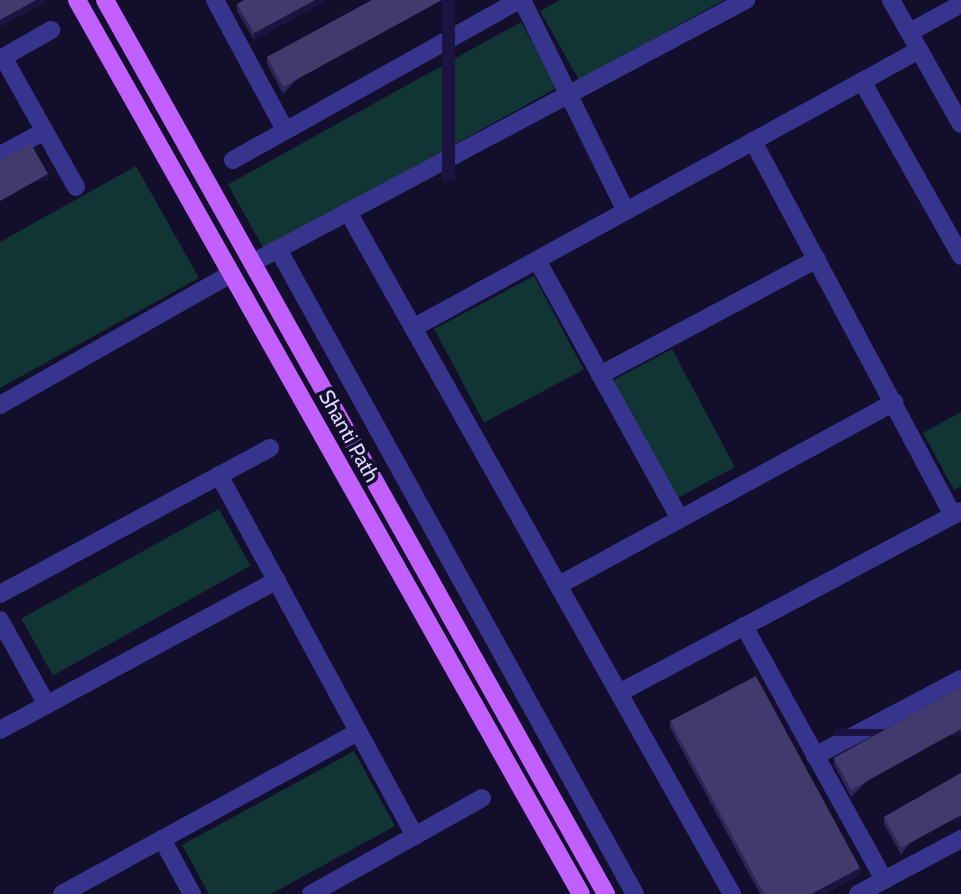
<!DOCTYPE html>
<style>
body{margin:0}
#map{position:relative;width:961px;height:894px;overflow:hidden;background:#130e2b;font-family:Cabin,sans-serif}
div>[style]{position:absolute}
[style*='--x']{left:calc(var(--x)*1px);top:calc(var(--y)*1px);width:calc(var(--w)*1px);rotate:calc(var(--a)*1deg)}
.green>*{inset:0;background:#103534;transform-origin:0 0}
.minor>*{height:18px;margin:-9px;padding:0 9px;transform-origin:9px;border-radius:9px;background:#37348e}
.major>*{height:18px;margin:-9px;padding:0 9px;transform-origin:9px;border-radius:9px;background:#c15fff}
.wall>*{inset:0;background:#2f255a}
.shaded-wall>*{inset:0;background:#1c1440;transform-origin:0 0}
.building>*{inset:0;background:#42396c}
span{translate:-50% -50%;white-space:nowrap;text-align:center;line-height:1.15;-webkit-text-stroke:7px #130e2b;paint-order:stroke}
.street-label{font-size:21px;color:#dcd8ff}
</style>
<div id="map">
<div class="green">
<i style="clip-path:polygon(560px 0,724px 0,579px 80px,540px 11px)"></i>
<i style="left:521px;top:22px;width:75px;height:335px;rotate:61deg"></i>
<i style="clip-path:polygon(136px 166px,199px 278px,0 388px,0 242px)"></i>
<i style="left:534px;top:276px;width:106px;height:113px;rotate:62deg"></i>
<i style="left:672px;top:349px;width:134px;height:66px;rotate:62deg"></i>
<i style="clip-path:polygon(961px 412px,961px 486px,954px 490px,923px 433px)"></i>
<i style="left:219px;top:509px;width:65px;height:226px;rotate:61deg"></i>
<i style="clip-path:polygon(354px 751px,395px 826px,271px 894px,209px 894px,182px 845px)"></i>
</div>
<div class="minor">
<i style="--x:215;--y:0;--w:148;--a:61.7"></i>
<i style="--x:522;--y:0;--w:235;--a:63.8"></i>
<i style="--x:891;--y:0;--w:142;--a:60.6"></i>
<i style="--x:910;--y:32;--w:58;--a:-28.8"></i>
<i style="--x:3;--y:57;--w:149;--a:60.7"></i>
<i style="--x:0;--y:59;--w:59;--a:-29.6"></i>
<i style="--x:862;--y:81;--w:201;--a:60.5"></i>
<i style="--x:753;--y:141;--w:424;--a:61.9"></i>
<i style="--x:0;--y:155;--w:49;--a:-28.1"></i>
<i style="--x:233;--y:160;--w:328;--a:-29.2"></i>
<i style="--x:348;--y:212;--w:783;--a:60.62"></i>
<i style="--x:278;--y:249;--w:737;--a:61.04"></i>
<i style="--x:537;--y:260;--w:296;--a:61.1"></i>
<i style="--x:252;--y:263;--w:560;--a:-28.03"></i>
<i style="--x:413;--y:328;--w:577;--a:-28.78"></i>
<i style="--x:600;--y:375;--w:246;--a:-28.1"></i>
<i style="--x:0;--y:405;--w:266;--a:-29.6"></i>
<i style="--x:219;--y:475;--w:411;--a:61.5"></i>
<i style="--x:559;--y:585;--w:382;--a:-28.6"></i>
<i style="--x:0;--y:594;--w:307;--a:-28.4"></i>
<i style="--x:0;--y:620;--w:97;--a:61.1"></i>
<i style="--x:744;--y:626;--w:290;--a:61.1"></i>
<i style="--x:619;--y:693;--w:387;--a:-28"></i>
<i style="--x:0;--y:730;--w:315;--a:-28.4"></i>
<i style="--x:815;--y:756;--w:165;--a:-27.8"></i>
<i style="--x:162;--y:839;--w:63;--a:61.4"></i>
<i style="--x:62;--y:894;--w:337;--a:-28.7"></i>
<i style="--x:311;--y:894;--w:196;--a:-29.3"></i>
<i style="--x:858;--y:894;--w:117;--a:-28.1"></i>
</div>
<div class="major">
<i style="--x:77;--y:0;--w:1026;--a:60.59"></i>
<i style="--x:105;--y:0;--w:1025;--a:60.73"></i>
</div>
<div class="wall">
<i style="clip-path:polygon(327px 0,254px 40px,237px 11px,237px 4px)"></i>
<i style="clip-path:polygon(372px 0,283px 94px,267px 64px,267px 57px)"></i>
<i style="clip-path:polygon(961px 687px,851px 797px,834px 765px,834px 758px)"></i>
<i style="clip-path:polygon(670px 721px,860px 875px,824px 894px,760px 894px,670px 728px)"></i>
<i style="clip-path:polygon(961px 773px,901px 855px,884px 824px,884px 817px)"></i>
</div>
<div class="shaded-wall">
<i style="clip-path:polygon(36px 0,46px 0,46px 2px,0 27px,0 20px)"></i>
<i style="clip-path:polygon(315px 0,327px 0,254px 40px,254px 33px)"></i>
<i style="left:442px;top:0;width:13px;height:181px"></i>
<i style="left:48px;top:174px;width:7px;height:55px;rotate:90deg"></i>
<i style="left:961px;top:729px;width:7px;height:126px;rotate:90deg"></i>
<i style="left:961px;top:815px;width:7px;height:68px;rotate:90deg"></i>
<i style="clip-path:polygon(860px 868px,860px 875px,824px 894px,811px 894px)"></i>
</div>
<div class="building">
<i style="clip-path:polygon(0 0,36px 0,0 20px)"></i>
<i style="clip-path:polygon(244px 0,315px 0,254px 33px,237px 4px)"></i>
<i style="clip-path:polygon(372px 0,442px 0,283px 87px,267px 57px)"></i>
<i style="clip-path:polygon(31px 144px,48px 174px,0 201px,0 161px)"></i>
<i style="clip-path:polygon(756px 676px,860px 868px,811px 894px,764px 894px,670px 721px)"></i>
<i style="clip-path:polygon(961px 687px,961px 729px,851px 790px,834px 758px)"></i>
<i style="clip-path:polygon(961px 773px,961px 815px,901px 848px,884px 817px)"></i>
</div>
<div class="street-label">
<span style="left:349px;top:436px;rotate:61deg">Shanti Path</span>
</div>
</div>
